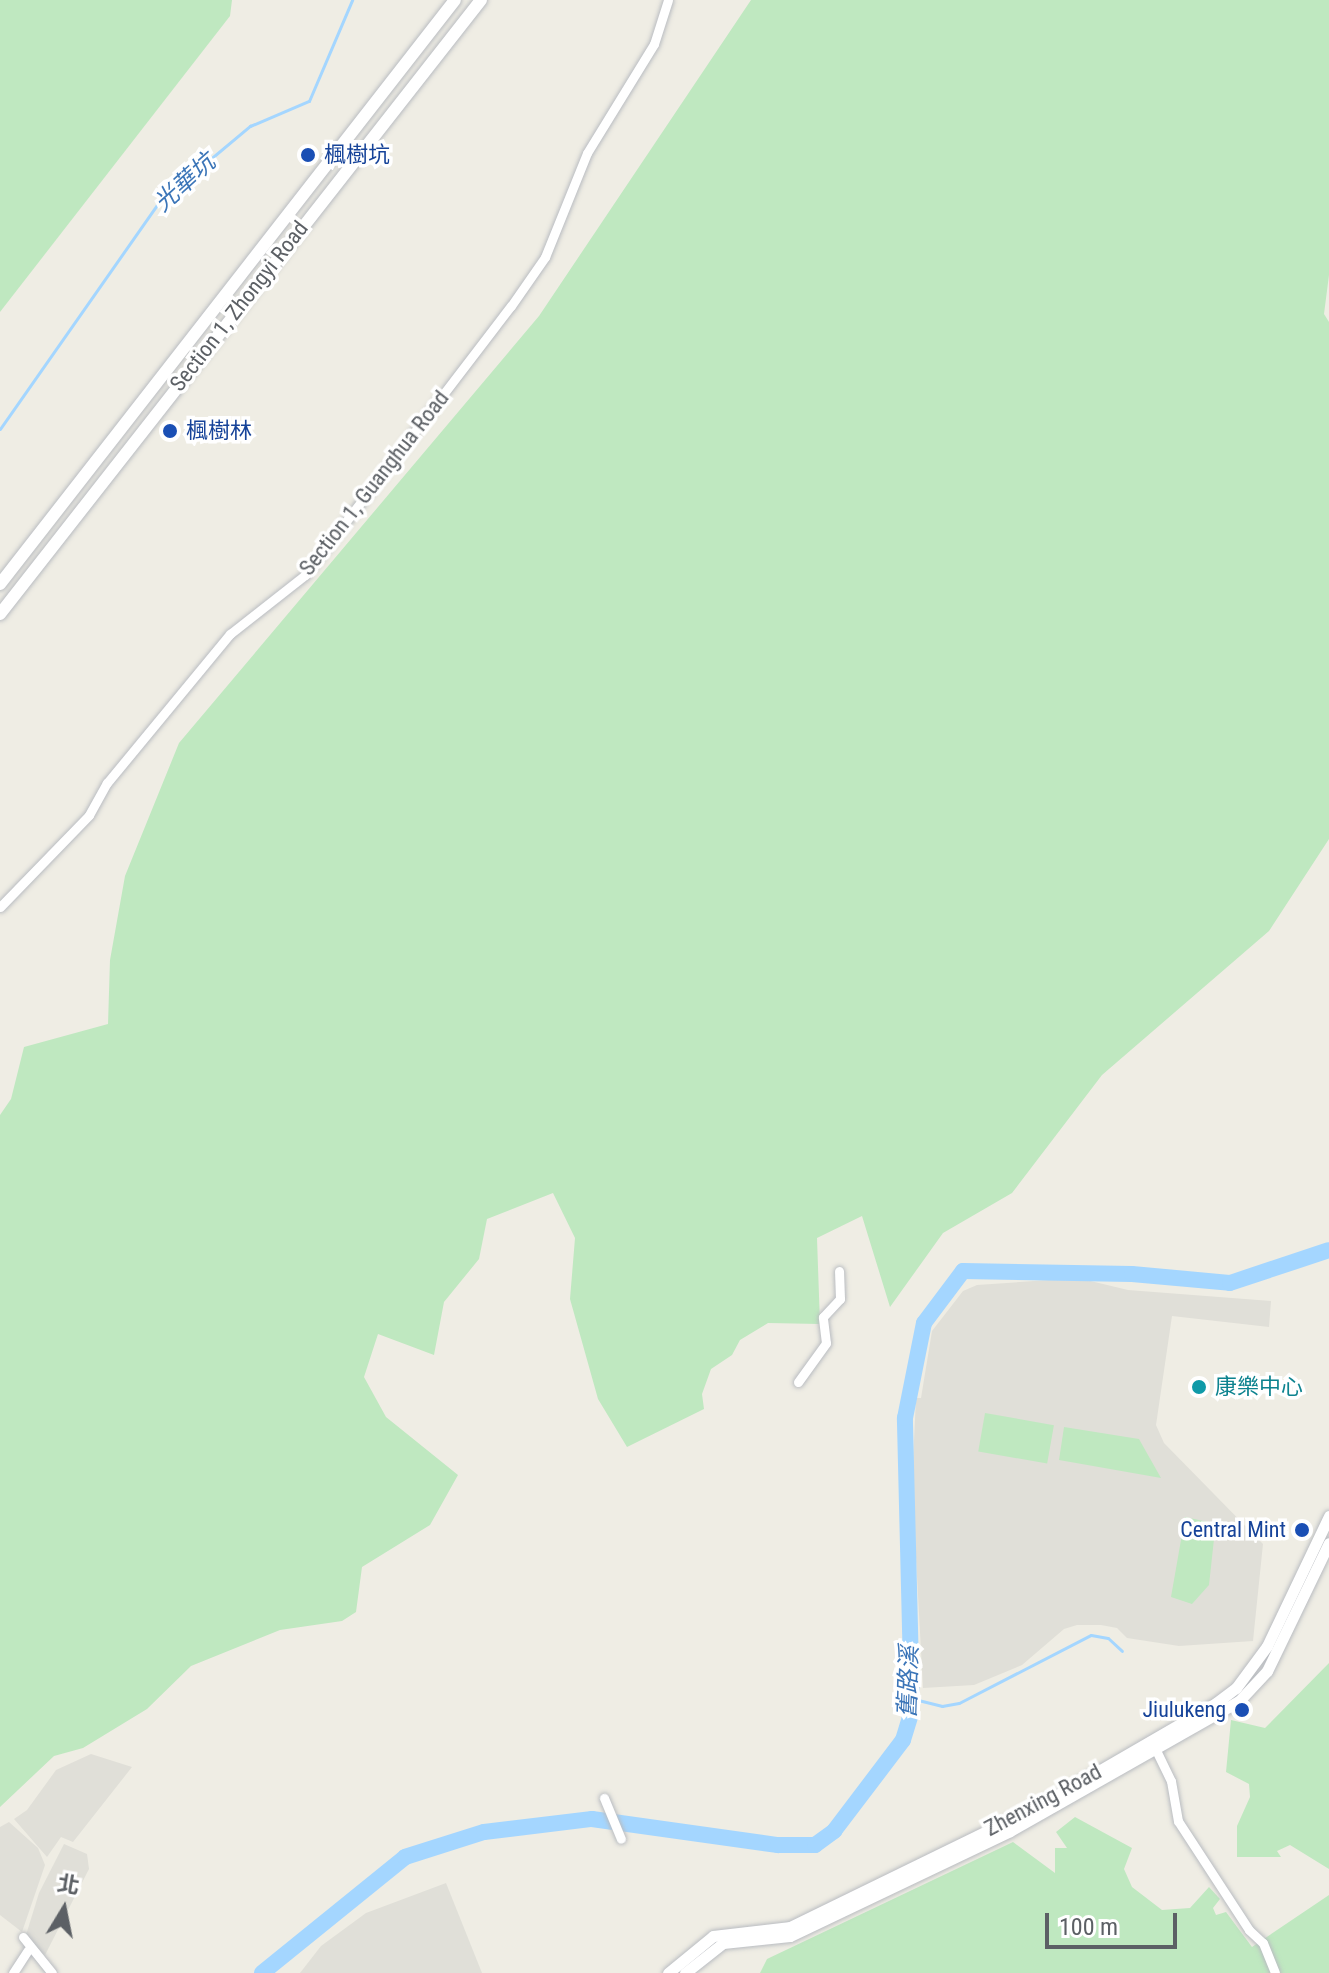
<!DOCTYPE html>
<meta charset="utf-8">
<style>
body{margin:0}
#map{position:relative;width:1329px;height:1973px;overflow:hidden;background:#efede4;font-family:"Roboto Condensed","Noto Sans TC",sans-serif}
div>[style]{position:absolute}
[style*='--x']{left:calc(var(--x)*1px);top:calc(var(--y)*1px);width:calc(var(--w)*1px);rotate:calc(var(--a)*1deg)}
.industrial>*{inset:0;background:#e0dfd8}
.green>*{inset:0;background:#bfe8c0;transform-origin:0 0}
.stream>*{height:3px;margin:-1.5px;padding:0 1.5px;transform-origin:1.5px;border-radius:1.5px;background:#a4d6ff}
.river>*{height:16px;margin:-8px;padding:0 8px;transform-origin:8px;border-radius:8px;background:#a4d6ff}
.roads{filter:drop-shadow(0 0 2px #b9bcc1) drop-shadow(0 0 2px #b9bcc1)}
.minor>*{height:9px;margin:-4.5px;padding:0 4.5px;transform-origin:4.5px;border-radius:4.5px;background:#fff}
.tertiary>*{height:11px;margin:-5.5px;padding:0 5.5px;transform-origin:5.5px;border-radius:5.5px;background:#fff}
.secondary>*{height:12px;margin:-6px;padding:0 6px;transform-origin:6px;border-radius:6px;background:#fff}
.dots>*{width:22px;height:22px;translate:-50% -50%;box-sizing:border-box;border:4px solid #fff;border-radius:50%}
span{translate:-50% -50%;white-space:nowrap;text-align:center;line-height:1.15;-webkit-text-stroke:7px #fff;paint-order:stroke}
.transit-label{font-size:22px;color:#164399}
.left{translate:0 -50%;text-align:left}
.right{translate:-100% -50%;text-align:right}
.street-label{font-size:22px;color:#5c6065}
.culture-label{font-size:22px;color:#0d838f}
.water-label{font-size:24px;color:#3b75b8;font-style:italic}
.north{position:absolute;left:24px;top:1869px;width:80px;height:80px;-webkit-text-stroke:6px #fff;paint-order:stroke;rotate:10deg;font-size:22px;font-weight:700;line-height:32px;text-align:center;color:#5c6065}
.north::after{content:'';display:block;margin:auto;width:28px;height:36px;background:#5c6065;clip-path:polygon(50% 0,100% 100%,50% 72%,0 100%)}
.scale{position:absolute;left:1045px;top:1913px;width:132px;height:36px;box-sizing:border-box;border:4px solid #5c6065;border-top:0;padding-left:10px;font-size:24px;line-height:28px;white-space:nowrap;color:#5c6065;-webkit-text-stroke:6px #fff;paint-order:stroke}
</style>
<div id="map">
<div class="industrial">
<i style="clip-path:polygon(1078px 1278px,1128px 1290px,1271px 1301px,1269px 1327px,1172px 1316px,1156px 1425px,1164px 1443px,1263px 1544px,1253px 1641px,1179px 1646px,1127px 1638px,1117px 1628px,1101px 1625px,1077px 1625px,1064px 1629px,1022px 1665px,974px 1685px,923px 1688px,912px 1483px,916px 1398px,921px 1398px,932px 1331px,963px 1291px,977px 1285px)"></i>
<i style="clip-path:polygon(91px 1754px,132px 1767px,73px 1842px,61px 1837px,47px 1857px,14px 1819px,27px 1810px,56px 1770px)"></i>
<i style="clip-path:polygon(9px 1822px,38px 1848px,45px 1865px,22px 1932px,0 1915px,0 1827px)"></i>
<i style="clip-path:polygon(64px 1844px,87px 1854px,89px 1869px,45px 1955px,30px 1946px,26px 1935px,39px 1893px)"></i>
<i style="clip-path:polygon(446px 1883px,482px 1973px,300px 1973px,321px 1946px,366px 1913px)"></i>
</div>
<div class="green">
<i style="clip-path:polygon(0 0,232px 0,230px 16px,0 312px)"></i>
<i style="clip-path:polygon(751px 0,1329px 0,1329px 275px,1324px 314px,1329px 322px,1329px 839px,1269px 931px,1102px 1075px,1012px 1193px,943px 1233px,890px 1307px,862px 1216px,817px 1238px,820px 1324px,768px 1323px,740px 1340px,732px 1355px,711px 1369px,702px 1394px,704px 1409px,627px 1447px,598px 1399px,570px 1299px,575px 1238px,553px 1193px,487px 1219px,479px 1259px,444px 1302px,434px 1355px,378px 1334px,364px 1377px,386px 1417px,458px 1475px,430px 1525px,362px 1567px,356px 1612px,342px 1621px,280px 1630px,191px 1666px,147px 1709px,83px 1748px,54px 1756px,0 1807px,0 1115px,11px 1099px,24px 1047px,108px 1024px,110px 960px,125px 876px,179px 743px,539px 316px)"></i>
<i style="left:985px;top:1413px;width:70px;height:39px;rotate:10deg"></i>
<i style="clip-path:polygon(1064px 1427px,1139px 1439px,1161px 1478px,1059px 1460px)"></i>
<i style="clip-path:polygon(1185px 1517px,1208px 1522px,1214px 1539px,1209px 1585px,1192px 1604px,1171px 1597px)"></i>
<i style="clip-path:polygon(1329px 1663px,1329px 1869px,1290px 1845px,1277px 1851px,1281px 1857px,1237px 1857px,1237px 1826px,1250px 1797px,1249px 1784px,1226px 1772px,1231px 1720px,1265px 1728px)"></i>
<i style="clip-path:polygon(1075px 1817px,1132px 1848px,1124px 1869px,1132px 1887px,1162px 1910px,1190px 1908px,1209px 1887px,1220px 1899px,1213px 1908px,1216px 1915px,1226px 1912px,1252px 1947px,1329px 1895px,1329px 1973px,760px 1973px,767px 1959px,1013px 1842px,1055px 1873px,1055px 1848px,1067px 1848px,1056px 1832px)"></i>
</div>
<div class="stream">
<i style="--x:0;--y:429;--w:277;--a:-55"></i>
<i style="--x:159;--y:202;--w:119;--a:-39.9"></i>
<i style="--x:250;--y:126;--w:64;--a:-23"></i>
<i style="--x:309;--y:101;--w:110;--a:-66.9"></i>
<i style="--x:914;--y:1699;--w:29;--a:14"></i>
<i style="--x:942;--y:1706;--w:17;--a:-10"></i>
<i style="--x:959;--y:1703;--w:148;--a:-27.3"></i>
<i style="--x:1091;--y:1635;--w:17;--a:10"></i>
<i style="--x:1108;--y:1638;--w:19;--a:43"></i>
</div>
<div class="river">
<i style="--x:262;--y:1973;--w:184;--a:-39"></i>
<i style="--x:405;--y:1857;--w:83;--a:-17.6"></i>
<i style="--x:484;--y:1832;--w:109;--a:-6.9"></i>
<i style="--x:592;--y:1819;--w:188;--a:8"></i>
<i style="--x:778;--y:1845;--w:37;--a:0"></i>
<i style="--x:815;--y:1845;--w:24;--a:-36"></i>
<i style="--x:834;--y:1831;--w:114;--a:-52.8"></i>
<i style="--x:903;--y:1740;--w:31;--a:-73"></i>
<i style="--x:912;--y:1710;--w:292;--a:-91.4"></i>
<i style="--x:905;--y:1418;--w:97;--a:-78.7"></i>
<i style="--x:924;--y:1323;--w:65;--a:-53.1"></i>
<i style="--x:963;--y:1271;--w:169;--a:1"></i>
<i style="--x:1132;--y:1274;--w:98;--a:5.2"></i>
<i style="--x:1230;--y:1283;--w:104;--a:-18.4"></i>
</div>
<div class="roads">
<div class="minor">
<i style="--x:0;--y:907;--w:128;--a:-45.9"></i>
<i style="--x:89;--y:815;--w:37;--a:-61"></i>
<i style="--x:107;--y:783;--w:193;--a:-50.5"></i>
<i style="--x:230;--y:634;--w:95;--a:-38.2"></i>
<i style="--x:305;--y:575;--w:339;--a:-52.6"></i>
<i style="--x:511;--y:306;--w:60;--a:-55.2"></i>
<i style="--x:545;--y:257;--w:112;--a:-68"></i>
<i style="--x:587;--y:153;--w:128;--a:-58.4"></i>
<i style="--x:654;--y:44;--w:46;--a:-72.3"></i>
<i style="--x:798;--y:1382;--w:48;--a:-54.3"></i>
<i style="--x:826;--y:1343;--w:26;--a:-97"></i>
<i style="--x:823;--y:1317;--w:25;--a:-47"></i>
<i style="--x:840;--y:1299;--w:28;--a:-92"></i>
<i style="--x:1153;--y:1744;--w:41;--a:64.1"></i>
<i style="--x:1171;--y:1781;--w:41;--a:80.1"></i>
<i style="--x:1178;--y:1821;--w:130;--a:56.9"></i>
<i style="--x:1249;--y:1930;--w:19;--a:43"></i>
<i style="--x:1263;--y:1943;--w:32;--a:68"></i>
<i style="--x:604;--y:1798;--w:44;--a:67.5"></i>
<i style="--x:23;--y:1937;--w:46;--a:51.1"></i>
<i style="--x:13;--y:1973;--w:27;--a:-57"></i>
</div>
<div class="tertiary">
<i style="--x:668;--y:1973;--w:58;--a:-39.4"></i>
<i style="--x:713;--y:1936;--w:78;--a:-6.7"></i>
<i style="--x:790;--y:1927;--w:278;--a:-26"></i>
<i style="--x:1040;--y:1805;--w:203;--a:-30.1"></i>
<i style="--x:1216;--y:1703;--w:25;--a:-37"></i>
<i style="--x:1236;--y:1688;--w:52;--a:-53.6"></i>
<i style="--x:1267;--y:1646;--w:144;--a:-64.5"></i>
<i style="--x:685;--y:1973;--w:48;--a:-38.3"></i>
<i style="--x:723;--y:1943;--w:67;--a:-6"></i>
<i style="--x:790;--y:1936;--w:244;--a:-25.5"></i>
<i style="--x:1010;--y:1831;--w:263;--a:-29.6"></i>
<i style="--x:1239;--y:1701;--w:41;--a:-47"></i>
<i style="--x:1267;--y:1671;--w:142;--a:-64.2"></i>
</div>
<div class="secondary">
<i style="--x:0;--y:584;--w:740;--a:-52.08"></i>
<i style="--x:0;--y:614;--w:780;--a:-51.93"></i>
</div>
</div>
<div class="dots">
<i style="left:308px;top:155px;background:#1a4fb4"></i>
<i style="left:170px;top:431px;background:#1a4fb4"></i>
<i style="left:1199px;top:1387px;background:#0f9aa8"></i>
<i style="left:1302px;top:1530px;background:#1a4fb4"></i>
<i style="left:1242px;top:1710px;background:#1a4fb4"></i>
</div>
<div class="transit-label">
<span class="left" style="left:324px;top:155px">楓樹坑</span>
<span class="left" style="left:186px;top:431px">楓樹林</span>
<span class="right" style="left:1286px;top:1530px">Central Mint</span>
<span class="right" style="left:1226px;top:1710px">Jiulukeng</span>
</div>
<div class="street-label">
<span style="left:239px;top:306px;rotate:-52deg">Section 1, Zhongyi Road</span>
<span style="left:374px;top:483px;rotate:-52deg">Section 1, Guanghua Road</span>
<span style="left:1043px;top:1800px;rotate:-28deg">Zhenxing Road</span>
</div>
<div class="culture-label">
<span class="left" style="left:1215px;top:1387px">康樂中心</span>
</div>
<div class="water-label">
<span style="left:185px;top:183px;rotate:-42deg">光華坑</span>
<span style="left:909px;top:1682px;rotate:-88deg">舊路溪</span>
</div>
<div class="north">北</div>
<div class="scale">100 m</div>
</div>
